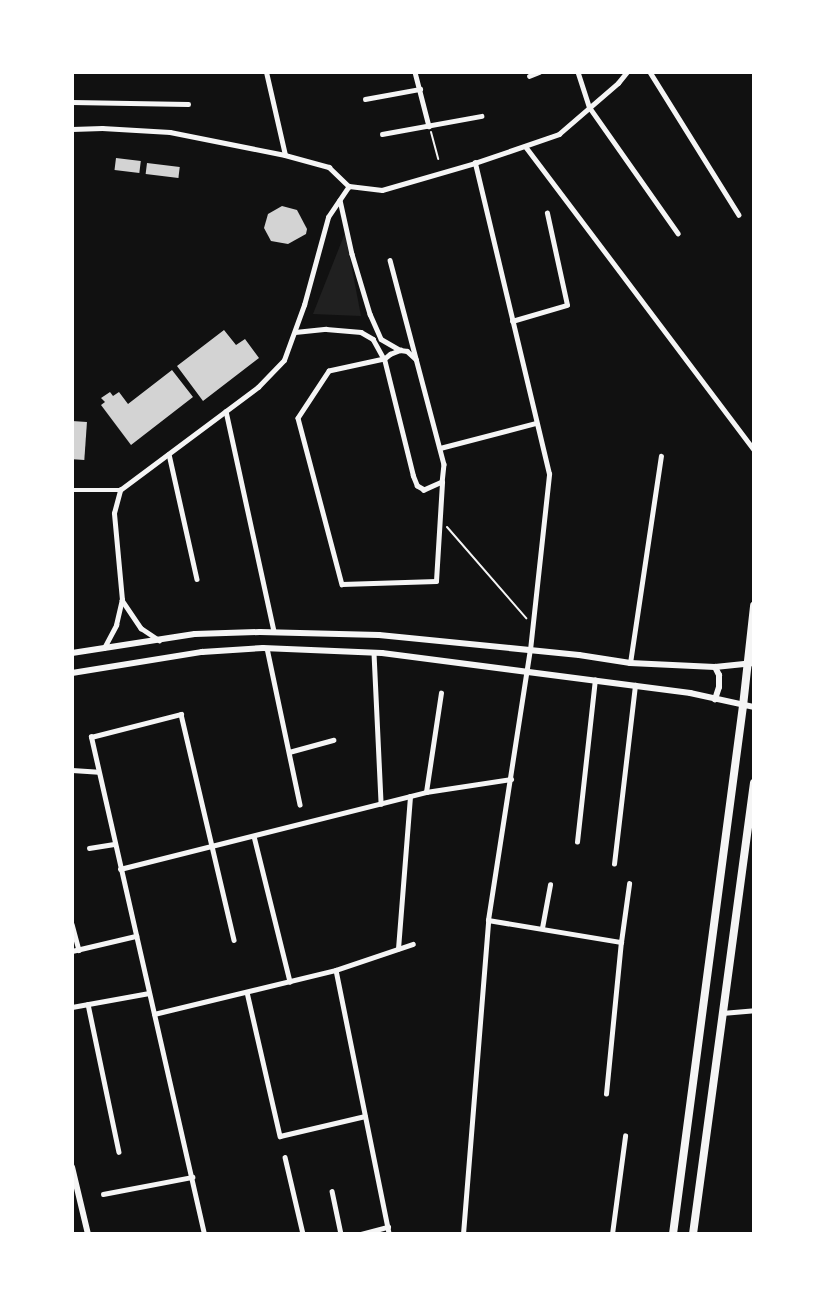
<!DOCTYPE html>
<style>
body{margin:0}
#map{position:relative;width:826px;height:1306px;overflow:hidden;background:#111;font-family:"Roboto Condensed",sans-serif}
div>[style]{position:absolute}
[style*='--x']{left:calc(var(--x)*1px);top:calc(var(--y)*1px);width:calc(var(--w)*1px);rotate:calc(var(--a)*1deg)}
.green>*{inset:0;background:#202020}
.building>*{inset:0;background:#d3d3d3;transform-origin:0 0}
.path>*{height:2px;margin:-1px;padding:0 1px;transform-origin:1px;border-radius:1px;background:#f5f5f5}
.minor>*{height:4.5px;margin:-2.25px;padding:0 2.25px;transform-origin:2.25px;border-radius:2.25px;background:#f5f5f5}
.secondary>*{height:6px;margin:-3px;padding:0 3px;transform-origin:3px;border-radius:3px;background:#f5f5f5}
.trunk>*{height:8px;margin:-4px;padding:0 4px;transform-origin:4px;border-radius:4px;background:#f5f5f5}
span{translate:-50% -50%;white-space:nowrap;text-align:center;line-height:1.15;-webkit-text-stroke:4px #fff;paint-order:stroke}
.frame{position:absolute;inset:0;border:74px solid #fff;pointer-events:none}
</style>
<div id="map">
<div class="green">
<i style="clip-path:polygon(345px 233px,361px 316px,313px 314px)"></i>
</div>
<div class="building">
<i style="left:116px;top:158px;width:25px;height:12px;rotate:7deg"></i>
<i style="left:147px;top:163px;width:33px;height:11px;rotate:7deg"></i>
<i style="clip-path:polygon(282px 206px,297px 210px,307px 229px,306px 234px,288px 244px,271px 241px,264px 228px,268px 214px)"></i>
<i style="clip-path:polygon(224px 330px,236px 345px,245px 339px,259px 358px,203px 401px,177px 366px)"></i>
<i style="clip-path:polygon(172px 370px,193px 397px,131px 445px,101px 405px,105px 402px,101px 398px,110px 392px,113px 396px,119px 392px,128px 404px)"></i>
<i style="left:72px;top:421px;width:15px;height:38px;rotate:4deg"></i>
</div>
<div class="path">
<i style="--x:431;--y:132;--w:28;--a:75"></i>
<i style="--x:447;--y:527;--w:121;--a:49"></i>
</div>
<div class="minor">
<i style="--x:415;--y:72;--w:56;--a:75.5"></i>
<i style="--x:578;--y:72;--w:38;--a:72"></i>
<i style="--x:590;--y:108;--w:153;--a:54.9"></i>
<i style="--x:650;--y:72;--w:168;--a:58.1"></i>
<i style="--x:529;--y:76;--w:11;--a:-22"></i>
<i style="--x:365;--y:99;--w:56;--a:-10.3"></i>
<i style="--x:72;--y:102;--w:116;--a:1"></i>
<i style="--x:72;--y:129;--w:30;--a:-2"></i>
<i style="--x:102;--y:128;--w:68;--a:3.4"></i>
<i style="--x:170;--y:132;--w:117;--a:11.3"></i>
<i style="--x:285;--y:155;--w:85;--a:-102.9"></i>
<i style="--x:382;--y:134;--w:101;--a:-10.3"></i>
<i style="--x:526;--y:147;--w:379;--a:53"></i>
<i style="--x:285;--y:155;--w:46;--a:15.3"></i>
<i style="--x:329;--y:167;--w:28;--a:44"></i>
<i style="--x:349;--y:186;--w:33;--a:7"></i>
<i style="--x:382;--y:190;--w:97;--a:-16.2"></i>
<i style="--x:475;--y:163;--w:89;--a:-19"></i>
<i style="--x:559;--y:134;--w:78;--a:-40.8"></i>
<i style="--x:618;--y:83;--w:14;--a:-51"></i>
<i style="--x:340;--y:200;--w:55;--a:77.5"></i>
<i style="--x:352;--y:254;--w:63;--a:73.3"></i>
<i style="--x:370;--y:314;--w:27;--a:66"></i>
<i style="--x:381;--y:339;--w:22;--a:30"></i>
<i style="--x:390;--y:260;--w:211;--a:75.2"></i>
<i style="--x:444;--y:464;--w:18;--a:96"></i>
<i style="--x:442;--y:482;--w:20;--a:156"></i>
<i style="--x:424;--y:490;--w:8;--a:-150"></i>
<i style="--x:417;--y:486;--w:11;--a:-112"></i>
<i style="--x:413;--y:476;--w:121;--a:-103.9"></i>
<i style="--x:384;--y:359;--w:8;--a:-40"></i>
<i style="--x:390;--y:354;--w:11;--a:-22"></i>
<i style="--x:400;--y:350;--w:7;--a:8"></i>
<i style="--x:407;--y:351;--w:12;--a:42"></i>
<i style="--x:512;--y:321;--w:57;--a:-16.2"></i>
<i style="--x:567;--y:305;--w:94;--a:-102.3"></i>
<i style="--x:295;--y:332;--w:31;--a:-6"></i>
<i style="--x:326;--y:329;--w:35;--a:5"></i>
<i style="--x:361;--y:332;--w:14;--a:30"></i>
<i style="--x:373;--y:339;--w:23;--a:61"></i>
<i style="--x:384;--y:359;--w:56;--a:167.7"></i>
<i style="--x:329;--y:371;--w:56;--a:123.4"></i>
<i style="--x:298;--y:418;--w:172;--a:75.2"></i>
<i style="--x:342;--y:584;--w:94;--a:-1.8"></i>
<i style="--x:436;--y:581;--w:99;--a:-86.5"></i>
<i style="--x:226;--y:411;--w:226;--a:77.7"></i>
<i style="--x:440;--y:448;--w:99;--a:-14.6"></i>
<i style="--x:169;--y:454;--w:128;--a:77.4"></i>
<i style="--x:72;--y:490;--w:48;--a:0"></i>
<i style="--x:120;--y:490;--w:172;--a:-36.7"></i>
<i style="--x:258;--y:387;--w:37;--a:-46"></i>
<i style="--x:284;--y:360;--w:59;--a:-70"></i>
<i style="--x:304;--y:305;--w:91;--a:-74.7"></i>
<i style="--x:328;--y:217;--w:37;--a:-56"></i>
<i style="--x:122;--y:600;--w:34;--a:56"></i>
<i style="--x:141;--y:628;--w:22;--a:34"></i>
<i style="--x:104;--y:648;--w:26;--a:-62"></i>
<i style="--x:116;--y:625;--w:26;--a:-77"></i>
<i style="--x:122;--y:600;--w:87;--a:-95.3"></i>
<i style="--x:114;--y:513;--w:24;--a:-75"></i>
<i style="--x:267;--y:648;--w:160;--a:78.1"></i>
<i style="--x:374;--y:653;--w:151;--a:87.3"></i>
<i style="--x:630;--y:663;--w:209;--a:-81.5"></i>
<i style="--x:289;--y:752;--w:46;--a:-15.3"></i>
<i style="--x:72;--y:770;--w:26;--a:4"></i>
<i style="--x:426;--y:792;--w:100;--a:-81.4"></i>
<i style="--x:254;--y:836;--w:150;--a:76.1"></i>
<i style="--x:577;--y:842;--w:163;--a:-83.7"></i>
<i style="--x:89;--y:848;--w:25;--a:-9"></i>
<i style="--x:614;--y:864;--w:180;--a:-83.3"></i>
<i style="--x:120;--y:869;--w:316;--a:-14.1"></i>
<i style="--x:426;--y:792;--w:86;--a:-8.7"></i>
<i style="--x:488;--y:920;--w:135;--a:9.4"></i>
<i style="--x:72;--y:924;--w:27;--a:75"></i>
<i style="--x:542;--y:928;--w:44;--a:-79.5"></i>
<i style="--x:398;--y:949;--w:153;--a:-85.5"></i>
<i style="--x:72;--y:951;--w:66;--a:-13.2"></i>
<i style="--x:336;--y:970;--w:269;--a:78.6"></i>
<i style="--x:247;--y:992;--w:148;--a:77.1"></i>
<i style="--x:280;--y:1136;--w:87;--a:-13.2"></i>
<i style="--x:88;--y:1004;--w:151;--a:78.2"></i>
<i style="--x:72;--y:1007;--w:78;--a:-10.3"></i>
<i style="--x:722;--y:1013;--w:32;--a:-5"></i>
<i style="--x:154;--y:1014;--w:187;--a:-13.6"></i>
<i style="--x:336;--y:970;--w:81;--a:-18.7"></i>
<i style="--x:606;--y:1094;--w:153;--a:-84.4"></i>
<i style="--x:621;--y:942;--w:59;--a:-82.1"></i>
<i style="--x:285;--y:1157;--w:79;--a:76.8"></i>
<i style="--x:332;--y:1191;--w:44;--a:78.2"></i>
<i style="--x:103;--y:1194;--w:91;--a:-10.8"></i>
<i style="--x:204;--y:1234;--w:510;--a:-102.81"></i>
<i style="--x:91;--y:737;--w:93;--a:-14.3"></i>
<i style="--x:181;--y:714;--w:232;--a:76.8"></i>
<i style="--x:361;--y:1234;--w:28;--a:-15"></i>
<i style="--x:463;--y:1234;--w:315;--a:-85.4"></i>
<i style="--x:488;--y:920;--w:273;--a:-81.2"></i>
<i style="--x:530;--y:650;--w:177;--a:-83.8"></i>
<i style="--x:549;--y:474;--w:320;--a:-103.4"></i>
<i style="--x:612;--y:1234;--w:99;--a:-82.4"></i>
</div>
<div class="secondary">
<i style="--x:72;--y:653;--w:124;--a:-8.8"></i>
<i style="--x:195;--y:634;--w:65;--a:-1.8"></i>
<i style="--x:260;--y:632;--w:119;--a:1.4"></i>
<i style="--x:379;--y:635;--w:201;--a:5.7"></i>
<i style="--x:579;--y:655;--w:52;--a:8.9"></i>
<i style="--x:630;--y:663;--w:85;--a:2.7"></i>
<i style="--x:715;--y:667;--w:39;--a:-6"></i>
<i style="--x:715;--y:667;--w:9;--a:63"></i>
<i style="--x:719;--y:675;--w:12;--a:90"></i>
<i style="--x:719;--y:687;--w:13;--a:108"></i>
<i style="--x:72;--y:673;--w:132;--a:-9.2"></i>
<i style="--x:202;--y:652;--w:61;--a:-3.8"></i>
<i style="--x:263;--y:648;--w:119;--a:2.4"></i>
<i style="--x:382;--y:653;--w:311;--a:7.4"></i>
<i style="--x:690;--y:693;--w:66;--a:12.3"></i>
<i style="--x:72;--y:1167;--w:69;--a:76.6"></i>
</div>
<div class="trunk">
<i style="--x:673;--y:1234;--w:533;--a:-82.45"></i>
<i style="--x:743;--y:706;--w:101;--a:-83.7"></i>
<i style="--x:693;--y:1234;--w:455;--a:-82.3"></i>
</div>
<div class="frame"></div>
</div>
